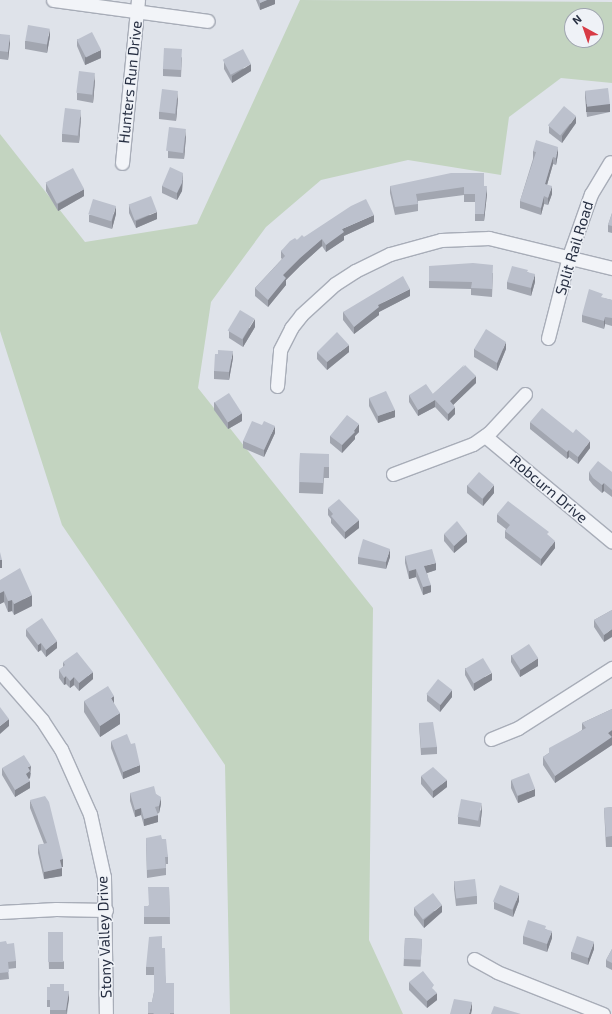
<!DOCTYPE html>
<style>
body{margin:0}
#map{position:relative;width:612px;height:1014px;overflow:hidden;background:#dfe3ea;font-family:"Exo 2",sans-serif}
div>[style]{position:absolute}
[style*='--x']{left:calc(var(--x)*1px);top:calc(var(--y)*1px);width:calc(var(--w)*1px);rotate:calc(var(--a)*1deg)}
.green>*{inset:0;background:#c3d4c0}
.roads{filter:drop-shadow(1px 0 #a8adb8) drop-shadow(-1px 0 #a8adb8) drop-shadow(0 1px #a8adb8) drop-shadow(0 -1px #a8adb8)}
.minor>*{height:13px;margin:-6.5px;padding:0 6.5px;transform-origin:6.5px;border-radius:6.5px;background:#f2f4f8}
.wall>*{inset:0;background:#a2a6b0;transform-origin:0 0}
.shaded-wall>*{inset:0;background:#848790;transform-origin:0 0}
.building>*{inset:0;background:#bcc1cd;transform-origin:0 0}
span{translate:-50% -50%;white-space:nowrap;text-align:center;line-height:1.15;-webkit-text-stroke:3px #eff2f7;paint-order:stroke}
.street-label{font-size:15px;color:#272f42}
.north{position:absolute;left:564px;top:8px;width:40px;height:40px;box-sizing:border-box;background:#eff2f7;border:1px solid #9fa4af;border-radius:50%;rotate:320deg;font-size:11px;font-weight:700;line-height:16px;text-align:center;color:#272f42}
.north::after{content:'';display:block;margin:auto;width:14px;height:18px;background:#d83b46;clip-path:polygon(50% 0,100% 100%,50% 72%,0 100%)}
</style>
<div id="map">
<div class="green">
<div style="clip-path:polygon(evenodd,300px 0,612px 2px,612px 83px,561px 78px,509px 117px,501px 175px,408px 160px,321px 180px,266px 227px,211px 302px,198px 388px,373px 608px,369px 940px,403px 1014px,230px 1014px,225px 765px,62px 525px,0 331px,0 134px,85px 242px,197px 224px,300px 0,572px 16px,596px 16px,596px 40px,572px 40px,572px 16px)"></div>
</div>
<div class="roads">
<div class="minor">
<div style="--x:53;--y:0;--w:156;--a:7.7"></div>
<div style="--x:122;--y:163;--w:164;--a:-84.4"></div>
<div style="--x:548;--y:338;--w:85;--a:-75.6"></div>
<div style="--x:569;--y:256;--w:66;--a:-70.5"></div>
<div style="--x:591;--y:194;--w:37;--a:-59"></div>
<div style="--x:277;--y:386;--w:36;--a:-85"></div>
<div style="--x:280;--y:350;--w:25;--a:-63"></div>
<div style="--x:291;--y:328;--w:16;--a:-52"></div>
<div style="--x:301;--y:315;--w:46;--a:-42.4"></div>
<div style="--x:335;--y:284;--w:24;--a:-33"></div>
<div style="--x:355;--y:271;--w:39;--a:-26"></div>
<div style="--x:390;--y:254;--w:53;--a:-15.4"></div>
<div style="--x:441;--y:240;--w:48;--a:-2.4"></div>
<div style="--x:489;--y:238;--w:127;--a:13.7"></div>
<div style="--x:485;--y:436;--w:165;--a:39.8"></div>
<div style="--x:393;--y:474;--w:85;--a:-20.6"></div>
<div style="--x:473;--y:444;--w:19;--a:-35"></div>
<div style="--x:489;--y:433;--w:53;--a:-47.3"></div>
<div style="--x:0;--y:672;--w:64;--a:48.8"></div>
<div style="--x:42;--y:720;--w:35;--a:57"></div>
<div style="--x:61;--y:749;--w:71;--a:66"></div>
<div style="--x:90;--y:814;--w:65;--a:77.5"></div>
<div style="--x:104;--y:877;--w:137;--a:89.2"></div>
<div style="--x:491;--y:739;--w:29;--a:-22"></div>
<div style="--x:518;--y:728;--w:112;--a:-32.6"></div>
<div style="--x:0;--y:912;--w:56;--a:-3.1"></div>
<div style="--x:56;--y:909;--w:50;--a:1.1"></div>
<div style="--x:474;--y:959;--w:26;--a:29"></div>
<div style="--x:497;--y:972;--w:114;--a:21.6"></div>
</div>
</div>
<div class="wall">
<div style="clip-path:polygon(256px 0,275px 0,275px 4px,260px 10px)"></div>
<div style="clip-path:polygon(0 34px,10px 43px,8px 60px,0 59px)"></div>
<div style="clip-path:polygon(50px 36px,47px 53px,25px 49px,25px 41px)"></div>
<div style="clip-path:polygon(77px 39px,101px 58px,85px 65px,77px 46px)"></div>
<div style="clip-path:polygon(182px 57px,181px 77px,163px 76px,163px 69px)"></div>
<div style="clip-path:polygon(224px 62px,251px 71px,232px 83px,224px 69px)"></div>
<div style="clip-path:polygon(95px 80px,93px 103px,77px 100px,77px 93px)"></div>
<div style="clip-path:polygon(585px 91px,610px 112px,587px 117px,585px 98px)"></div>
<div style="clip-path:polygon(178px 98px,176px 121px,159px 119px,159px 112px)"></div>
<div style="clip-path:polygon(81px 117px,79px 143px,62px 142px,62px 134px)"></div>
<div style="clip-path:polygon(576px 123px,562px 143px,549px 133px,549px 126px)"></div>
<div style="clip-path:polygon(186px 136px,184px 159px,168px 158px,168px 151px)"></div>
<div style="clip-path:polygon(533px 151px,558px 154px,556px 165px,553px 164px,547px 185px,552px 194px,548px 205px,544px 204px,541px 215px,520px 208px,520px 201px,533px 159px)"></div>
<div style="clip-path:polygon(183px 180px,182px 191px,177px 200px,162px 193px,162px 186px)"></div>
<div style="clip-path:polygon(46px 183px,84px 196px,58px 211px,46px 191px)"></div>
<div style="clip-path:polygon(390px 186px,484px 186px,487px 194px,484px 221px,475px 221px,475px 202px,464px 202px,464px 195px,418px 201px,418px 211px,395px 215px,390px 193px)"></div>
<div style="clip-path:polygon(129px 205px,157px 219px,136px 228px,129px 213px)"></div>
<div style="clip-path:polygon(612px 213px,612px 233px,608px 232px,608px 225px)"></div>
<div style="clip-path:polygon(116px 214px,112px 229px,89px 222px,89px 215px)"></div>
<div style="clip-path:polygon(374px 222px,344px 236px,344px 240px,326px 252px,322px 246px,300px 266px,286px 280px,286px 285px,268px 307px,255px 296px,255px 288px,282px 259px,281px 258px,281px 251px,297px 240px,304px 237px)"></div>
<div style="clip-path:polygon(429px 266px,493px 273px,492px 297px,471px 295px,471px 289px,429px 288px)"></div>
<div style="clip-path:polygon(528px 272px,535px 282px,531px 296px,507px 289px,507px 282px)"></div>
<div style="clip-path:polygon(410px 296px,379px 312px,379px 315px,354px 334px,343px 320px,343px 312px)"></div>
<div style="clip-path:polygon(603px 298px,612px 300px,612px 326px,605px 324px,604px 329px,582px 322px,582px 315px)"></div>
<div style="clip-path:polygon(255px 327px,243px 347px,229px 338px,229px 331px)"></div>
<div style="clip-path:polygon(474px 349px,506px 349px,497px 371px,474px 357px)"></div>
<div style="clip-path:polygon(317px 352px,349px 352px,327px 370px,317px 359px)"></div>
<div style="clip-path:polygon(233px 358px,229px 380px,214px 379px,214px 371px)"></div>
<div style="clip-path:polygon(464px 367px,476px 383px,453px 405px,455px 414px,448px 421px,435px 407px,418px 416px,409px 402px,409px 395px,433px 394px)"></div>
<div style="clip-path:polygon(369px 398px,395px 417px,378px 423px,369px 406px)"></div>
<div style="clip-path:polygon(214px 402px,242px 421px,228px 429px,214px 410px)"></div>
<div style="clip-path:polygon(530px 422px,590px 448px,578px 464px,569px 457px,567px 459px,530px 429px)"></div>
<div style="clip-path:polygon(359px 432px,355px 436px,355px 439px,342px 453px,330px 443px,330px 436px)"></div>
<div style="clip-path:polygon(275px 433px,264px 457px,243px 448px,243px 441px)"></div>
<div style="clip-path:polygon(300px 453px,329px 465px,329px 478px,324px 478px,323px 494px,299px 493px)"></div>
<div style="clip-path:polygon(589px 472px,612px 472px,612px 497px,604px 491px,602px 493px,593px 485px,589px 480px)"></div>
<div style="clip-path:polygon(467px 485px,494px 493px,483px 506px,467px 493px)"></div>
<div style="clip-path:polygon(328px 508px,359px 528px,345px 539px,331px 523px,331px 519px,328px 515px)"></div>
<div style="clip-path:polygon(497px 514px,555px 548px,541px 566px,505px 538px,505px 531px,506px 529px,497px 522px)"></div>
<div style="clip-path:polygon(444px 534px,467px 542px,454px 553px,444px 541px)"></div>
<div style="clip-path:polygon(405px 556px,436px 570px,427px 573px,431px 592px,423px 595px,416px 577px,409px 579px,405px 563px)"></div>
<div style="clip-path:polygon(358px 557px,390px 557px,386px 569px,358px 564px)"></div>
<div style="clip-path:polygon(0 580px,32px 606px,14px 615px,12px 611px,8px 612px,4px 602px,0 604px)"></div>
<div style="clip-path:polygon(612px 610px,604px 642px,594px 627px,594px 620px)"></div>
<div style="clip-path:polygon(26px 629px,57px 648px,46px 657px,41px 650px,38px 652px,26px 636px)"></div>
<div style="clip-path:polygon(511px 655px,538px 666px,520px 677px,511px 662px)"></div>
<div style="clip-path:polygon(63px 662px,93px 679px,79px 691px,74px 685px,70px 688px,66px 684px,64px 685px,59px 678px,59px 670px,63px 667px)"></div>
<div style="clip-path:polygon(465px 668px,492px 680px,474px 691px,465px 675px)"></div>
<div style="clip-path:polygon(427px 694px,452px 697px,440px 712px,427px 701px)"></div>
<div style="clip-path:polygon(84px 701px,114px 704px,120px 724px,100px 737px,84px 712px)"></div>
<div style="clip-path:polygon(612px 709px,612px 745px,555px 783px,543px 765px,543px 757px,582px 730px,582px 723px)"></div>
<div style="clip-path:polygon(419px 723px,437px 747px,437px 754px,421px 755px)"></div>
<div style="clip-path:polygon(111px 741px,140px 772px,123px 779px,111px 748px)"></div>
<div style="clip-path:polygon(2px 768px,31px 773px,30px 778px,29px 779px,30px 788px,15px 797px,2px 775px)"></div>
<div style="clip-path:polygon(421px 776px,447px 787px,433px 798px,421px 784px)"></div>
<div style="clip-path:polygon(511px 780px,535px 796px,518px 803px,511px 788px)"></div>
<div style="clip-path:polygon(130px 793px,156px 794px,161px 804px,159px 813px,157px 814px,158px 822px,144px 826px,141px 815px,135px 817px,130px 801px)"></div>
<div style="clip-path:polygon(30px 800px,63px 867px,62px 867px,62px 876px,44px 879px,38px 853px,38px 845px,44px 844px,30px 808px)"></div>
<div style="clip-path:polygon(612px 807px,612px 847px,606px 847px,604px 808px)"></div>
<div style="clip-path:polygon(482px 810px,480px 827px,458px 824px,458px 817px)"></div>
<div style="clip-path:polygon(146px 838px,162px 839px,168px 857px,168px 864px,166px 864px,166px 875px,147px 878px)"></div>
<div style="clip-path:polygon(454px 881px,477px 896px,477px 904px,456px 906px,454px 889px)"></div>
<div style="clip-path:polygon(169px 887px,170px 924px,144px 924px,144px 906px,148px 906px)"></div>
<div style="clip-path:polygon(519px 901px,513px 917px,494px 909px,494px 902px)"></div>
<div style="clip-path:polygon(414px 908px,442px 912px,424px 928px,414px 915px)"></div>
<div style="clip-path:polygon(546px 929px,552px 938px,547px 952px,523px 944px,523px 936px)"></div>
<div style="left:405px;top:938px;width:17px;height:28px;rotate:3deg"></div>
<div style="clip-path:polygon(48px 939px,64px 962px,64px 969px,49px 969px)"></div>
<div style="clip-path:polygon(0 942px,7px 944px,16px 961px,16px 968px,8px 969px,9px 979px,0 980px)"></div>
<div style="clip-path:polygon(162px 948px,166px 983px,174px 983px,174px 1014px,148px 1014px,148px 1002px,152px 1002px,154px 992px,154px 975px,146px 975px,146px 967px)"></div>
<div style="clip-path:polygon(594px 949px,588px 965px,571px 959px,571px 952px)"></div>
<div style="clip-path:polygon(612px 949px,612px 970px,606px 967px,606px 960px)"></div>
<div style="clip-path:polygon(409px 982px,434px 990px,437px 1000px,427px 1008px,409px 990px)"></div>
<div style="clip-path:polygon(47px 987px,64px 991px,69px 999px,67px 1014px,50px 1014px,50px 1007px,47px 1007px)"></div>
</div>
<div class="shaded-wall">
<div style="clip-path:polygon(267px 0,275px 0,275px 4px,260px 10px,260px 3px)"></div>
<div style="clip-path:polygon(50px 29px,50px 36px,47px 53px,47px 45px)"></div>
<div style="clip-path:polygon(10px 35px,10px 43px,8px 60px,8px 52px)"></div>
<div style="clip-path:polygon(101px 50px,101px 58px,85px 65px,85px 57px)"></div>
<div style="clip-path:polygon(251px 64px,251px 71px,232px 83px,232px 76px)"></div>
<div style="clip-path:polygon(95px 73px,95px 80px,93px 103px,93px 96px)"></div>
<div style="clip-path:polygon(178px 91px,178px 98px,176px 121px,176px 114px)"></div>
<div style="left:610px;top:104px;width:8px;height:24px;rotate:90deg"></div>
<div style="clip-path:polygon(81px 110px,81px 117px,79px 143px,79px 136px)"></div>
<div style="clip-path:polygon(576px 116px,576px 123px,562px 143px,562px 136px)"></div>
<div style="clip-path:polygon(186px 129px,186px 136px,184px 159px,184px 152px)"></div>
<div style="clip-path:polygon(558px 147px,558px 154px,556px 165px,556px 158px)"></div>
<div style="clip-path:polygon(553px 157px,553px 164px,545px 192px,545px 184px)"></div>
<div style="clip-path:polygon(183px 173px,182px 191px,177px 200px,177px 193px)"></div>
<div style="clip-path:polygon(487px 186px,487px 194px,484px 221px,484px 214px)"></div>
<div style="clip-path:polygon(552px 186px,552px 194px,548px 205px,548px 198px)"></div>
<div style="clip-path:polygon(84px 189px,84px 196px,58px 211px,58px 204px)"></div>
<div style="clip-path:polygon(544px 196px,544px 204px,541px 215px,541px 208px)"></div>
<div style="clip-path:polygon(116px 206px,116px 214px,112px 229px,112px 221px)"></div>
<div style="clip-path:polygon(157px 212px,157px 219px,136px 228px,136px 221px)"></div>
<div style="clip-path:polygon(374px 215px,374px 222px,344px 236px,344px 240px,326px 252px,326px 245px,342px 229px)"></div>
<div style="clip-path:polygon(322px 239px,322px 246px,300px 266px,286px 280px,286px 285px,268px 307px,268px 300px,283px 275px,300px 258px)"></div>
<div style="clip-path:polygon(535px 274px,535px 282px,531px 296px,531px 288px)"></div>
<div style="clip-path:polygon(410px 289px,410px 296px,379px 312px,379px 315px,354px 334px,354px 327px,378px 305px)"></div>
<div style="clip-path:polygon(605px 317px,605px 324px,604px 329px,604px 321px)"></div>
<div style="clip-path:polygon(255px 319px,255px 327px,243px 347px,243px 339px)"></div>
<div style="clip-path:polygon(506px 342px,506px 349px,497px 371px,497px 363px)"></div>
<div style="clip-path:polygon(349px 345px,349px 352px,327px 370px,327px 362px)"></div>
<div style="clip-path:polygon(233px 351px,233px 358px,229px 380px,229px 372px)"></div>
<div style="clip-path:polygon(476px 376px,476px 383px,450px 408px,450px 401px)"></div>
<div style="clip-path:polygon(435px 400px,435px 407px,418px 416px,418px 410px)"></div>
<div style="clip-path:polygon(455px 407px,455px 414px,448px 421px,448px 414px)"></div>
<div style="clip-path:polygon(395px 410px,395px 417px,378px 423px,378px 416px)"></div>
<div style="clip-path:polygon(242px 413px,242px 421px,228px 429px,228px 422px)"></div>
<div style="clip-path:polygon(359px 424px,359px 432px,355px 436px,355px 439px,342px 453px,342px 445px)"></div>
<div style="clip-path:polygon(275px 426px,275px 433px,264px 457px,264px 450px)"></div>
<div style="clip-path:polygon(590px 441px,590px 448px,578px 464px,578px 457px)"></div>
<div style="clip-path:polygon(569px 450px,569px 457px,567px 459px,567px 452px)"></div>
<div style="clip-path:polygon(604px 483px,604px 491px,602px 493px,602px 485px)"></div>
<div style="clip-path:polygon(494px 485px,494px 493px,483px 506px,483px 499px)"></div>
<div style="clip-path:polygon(359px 520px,359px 528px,345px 539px,345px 532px)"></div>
<div style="clip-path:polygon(467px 534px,467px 542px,454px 553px,454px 546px)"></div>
<div style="clip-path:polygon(555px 541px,555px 548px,541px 566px,541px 559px)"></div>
<div style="clip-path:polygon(390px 549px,390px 557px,386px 569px,386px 562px)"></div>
<div style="left:0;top:560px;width:2px;height:8px"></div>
<div style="clip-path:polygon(436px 563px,436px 570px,424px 574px,424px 566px)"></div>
<div style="clip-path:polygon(416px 569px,416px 577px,409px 579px,409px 571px)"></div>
<div style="clip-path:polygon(431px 585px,431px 592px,423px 595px,423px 587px)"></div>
<div style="clip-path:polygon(4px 591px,4px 602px,0 604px,0 593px)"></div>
<div style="clip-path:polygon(32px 595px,32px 606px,14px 615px,14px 604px)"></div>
<div style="clip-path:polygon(12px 600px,12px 611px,8px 612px,8px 601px)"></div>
<div style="clip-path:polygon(612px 629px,612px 637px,604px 642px,604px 635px)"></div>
<div style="clip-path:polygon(57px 641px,57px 648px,46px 657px,46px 650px)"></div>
<div style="clip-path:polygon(41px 643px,41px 650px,38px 652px,38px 645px)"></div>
<div style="clip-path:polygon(538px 658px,538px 666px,520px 677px,520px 670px)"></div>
<div style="clip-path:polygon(93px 672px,93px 679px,79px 691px,79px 683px)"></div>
<div style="clip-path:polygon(492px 673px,492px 680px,474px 691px,474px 683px)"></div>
<div style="clip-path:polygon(66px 676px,66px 684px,64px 685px,64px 678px)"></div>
<div style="clip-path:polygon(74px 677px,74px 685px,70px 688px,70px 681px)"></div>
<div style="clip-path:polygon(452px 690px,452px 697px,440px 712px,440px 704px)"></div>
<div style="clip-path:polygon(114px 696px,114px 707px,111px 698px)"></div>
<div style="clip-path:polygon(120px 713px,120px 724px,100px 737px,100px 726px)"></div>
<div style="clip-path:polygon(9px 719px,9px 726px,0 734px,0 726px)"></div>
<div style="clip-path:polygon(612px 730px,612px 745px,555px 783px,555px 776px)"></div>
<div style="clip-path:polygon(140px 765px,140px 772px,123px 779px,123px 772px)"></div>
<div style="clip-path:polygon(31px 766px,30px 778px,26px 781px,26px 774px,28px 767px)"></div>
<div style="clip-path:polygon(447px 780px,447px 787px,433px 798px,433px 791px)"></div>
<div style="clip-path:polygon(30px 781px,30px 788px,15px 797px,15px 790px)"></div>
<div style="clip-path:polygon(535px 789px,535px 796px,518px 803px,518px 796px)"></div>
<div style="clip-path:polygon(161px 797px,161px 804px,159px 813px,159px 806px)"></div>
<div style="clip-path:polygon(482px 803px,482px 810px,480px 827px,480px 820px)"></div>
<div style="clip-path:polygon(141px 808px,141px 815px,135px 817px,135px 810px)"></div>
<div style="clip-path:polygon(158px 815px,158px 822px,144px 826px,144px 819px)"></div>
<div style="left:63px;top:859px;width:8px;height:3px;rotate:90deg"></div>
<div style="clip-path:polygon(62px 868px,62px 876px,44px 879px,44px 872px)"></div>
<div style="clip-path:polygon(519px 893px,519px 901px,513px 917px,513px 910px)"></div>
<div style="clip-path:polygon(442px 905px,442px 912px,424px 928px,424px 920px)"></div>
<div style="clip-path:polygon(552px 931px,552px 938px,547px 952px,547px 944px)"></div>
<div style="clip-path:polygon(594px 942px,594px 949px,588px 965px,588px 958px)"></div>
<div style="clip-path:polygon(69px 991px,69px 999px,66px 1014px,66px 1010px)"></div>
<div style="clip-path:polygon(437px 993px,437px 1000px,427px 1008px,427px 1001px)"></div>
<div style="clip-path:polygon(472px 1002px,472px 1010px,471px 1014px,469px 1014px)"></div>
</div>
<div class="building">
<div style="clip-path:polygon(259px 0,267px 0,260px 3px)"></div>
<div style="left:28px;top:25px;width:22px;height:16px;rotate:10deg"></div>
<div style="left:92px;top:32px;width:20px;height:17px;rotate:63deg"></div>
<div style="clip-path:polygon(0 34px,10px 35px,8px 52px,0 51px)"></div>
<div style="left:164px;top:48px;width:18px;height:21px;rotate:3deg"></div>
<div style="left:243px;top:49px;width:17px;height:23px;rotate:62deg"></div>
<div style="left:79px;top:71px;width:16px;height:22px;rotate:7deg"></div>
<div style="left:608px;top:88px;width:16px;height:23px;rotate:83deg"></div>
<div style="left:162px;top:89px;width:16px;height:23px;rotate:7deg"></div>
<div style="left:564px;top:106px;width:16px;height:25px;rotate:40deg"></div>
<div style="left:65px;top:108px;width:16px;height:26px;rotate:7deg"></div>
<div style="left:169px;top:127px;width:17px;height:24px;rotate:7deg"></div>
<div style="clip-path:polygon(536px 140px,558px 147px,556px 158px,553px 157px,545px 184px,552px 186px,548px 198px,544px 196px,541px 208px,520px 201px,536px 152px,533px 151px)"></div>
<div style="clip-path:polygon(170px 167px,183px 173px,182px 183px,177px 193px,162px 186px)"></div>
<div style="left:73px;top:168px;width:24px;height:31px;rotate:62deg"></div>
<div style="clip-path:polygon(451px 173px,484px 173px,484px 186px,487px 186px,484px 214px,475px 214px,475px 194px,464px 194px,464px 187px,416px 194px,418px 204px,395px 207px,390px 186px)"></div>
<div style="left:151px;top:196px;width:17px;height:24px;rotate:69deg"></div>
<div style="left:93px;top:199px;width:24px;height:16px;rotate:17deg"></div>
<div style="clip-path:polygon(366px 199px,374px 215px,342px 229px,344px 232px,326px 245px,322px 239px,300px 258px,283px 275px,286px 278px,268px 300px,255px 288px,285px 256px,281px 251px,290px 241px,295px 238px,297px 240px,302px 235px,304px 237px,351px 206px)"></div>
<div style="clip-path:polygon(612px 213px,612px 226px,608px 225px)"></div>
<div style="clip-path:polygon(473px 263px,493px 265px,492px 289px,471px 288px,472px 282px,429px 281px,429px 266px)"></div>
<div style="clip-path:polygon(512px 266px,528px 270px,527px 272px,535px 274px,531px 288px,507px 282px)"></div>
<div style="clip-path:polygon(403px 276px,410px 289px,378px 305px,379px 307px,354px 327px,343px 312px)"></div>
<div style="clip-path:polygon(589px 289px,603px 294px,601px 297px,612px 300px,612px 318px,605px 317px,604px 321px,582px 315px)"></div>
<div style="left:240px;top:310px;width:17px;height:24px;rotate:31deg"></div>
<div style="clip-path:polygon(486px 329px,506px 342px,497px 363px,474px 349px)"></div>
<div style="clip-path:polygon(337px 332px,349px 345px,327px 362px,317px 352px)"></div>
<div style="clip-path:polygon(218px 350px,233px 351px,229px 372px,214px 371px,215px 354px,218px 354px)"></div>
<div style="clip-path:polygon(464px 365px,463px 368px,465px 365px,476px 376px,450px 401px,455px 407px,448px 414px,435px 400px,418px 410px,409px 395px,426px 384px,433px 394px)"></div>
<div style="clip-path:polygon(386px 391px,395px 410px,378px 416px,369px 398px)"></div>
<div style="left:229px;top:393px;width:24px;height:17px;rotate:57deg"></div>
<div style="clip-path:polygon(542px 408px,573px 433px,576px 429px,590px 441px,578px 457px,569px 450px,567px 452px,530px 422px)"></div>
<div style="clip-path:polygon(347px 415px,359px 424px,354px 431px,355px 432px,342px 445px,330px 436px)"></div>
<div style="clip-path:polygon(252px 421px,262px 425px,264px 421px,275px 426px,264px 450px,243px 441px)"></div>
<div style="clip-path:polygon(300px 453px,329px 454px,329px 467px,324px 467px,323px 483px,299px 482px)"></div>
<div style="clip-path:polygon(598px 461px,612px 472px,612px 490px,604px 483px,602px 485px,593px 478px,589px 472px)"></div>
<div style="left:479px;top:472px;width:20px;height:18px;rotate:41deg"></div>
<div style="clip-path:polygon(339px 499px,359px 520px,345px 532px,331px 516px,333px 514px,328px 508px)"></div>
<div style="clip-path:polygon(508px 501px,549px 532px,547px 534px,555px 541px,541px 559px,505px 531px,510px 525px,497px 514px)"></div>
<div style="clip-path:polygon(457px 521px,467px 534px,454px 546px,444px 534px)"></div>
<div style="clip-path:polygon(363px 539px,390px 549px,386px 562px,358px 557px)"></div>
<div style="clip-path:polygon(432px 549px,436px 563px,424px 566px,431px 585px,423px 587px,416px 569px,409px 571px,405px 556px)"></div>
<div style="clip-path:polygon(0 552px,2px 560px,0 560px)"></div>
<div style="clip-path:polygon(20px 568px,32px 595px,14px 604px,12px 600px,8px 601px,4px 591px,0 593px,0 580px)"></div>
<div style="clip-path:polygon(612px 610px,612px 629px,604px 635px,594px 620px)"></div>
<div style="clip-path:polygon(42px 618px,57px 641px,46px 650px,41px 643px,38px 645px,26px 629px)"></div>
<div style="left:529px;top:644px;width:17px;height:21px;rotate:57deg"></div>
<div style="clip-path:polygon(77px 652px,93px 672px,79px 683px,74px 677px,70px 681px,66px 676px,64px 678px,59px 670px,65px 665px,63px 662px)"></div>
<div style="left:483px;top:658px;width:17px;height:21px;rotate:59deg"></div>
<div style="left:438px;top:679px;width:18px;height:19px;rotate:38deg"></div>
<div style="clip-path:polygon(108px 686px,114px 696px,111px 698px,120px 713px,100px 726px,84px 701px)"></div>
<div style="clip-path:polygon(0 707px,9px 719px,0 726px)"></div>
<div style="clip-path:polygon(612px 709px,612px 730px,608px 733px,612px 737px,555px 776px,543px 757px,549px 753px,549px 748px,586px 728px,582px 723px)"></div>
<div style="clip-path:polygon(433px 722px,437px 747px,421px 748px,419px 723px)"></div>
<div style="clip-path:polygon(127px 734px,131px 744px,135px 743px,140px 765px,123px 772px,111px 741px)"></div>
<div style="clip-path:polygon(24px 755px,31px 766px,28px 767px,30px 771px,26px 774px,30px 781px,15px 790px,2px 768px)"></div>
<div style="clip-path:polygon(433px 767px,447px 780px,433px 791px,421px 776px)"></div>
<div style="left:529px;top:773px;width:17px;height:19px;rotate:69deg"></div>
<div style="clip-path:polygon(154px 786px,156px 794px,161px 797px,159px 806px,155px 807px,158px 815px,144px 819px,141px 808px,135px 810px,130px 793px)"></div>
<div style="clip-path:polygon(45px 796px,49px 802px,63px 859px,60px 860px,62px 868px,44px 872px,38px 845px,47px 843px,30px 800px)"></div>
<div style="left:461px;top:799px;width:21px;height:18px;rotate:11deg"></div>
<div style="clip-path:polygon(612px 807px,612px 836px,606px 837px,604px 808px)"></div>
<div style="clip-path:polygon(161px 835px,162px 839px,166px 839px,168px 857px,165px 857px,166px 868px,147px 870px,146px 838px)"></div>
<div style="left:475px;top:879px;width:17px;height:21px;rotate:83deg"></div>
<div style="left:500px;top:885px;width:21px;height:18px;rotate:23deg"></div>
<div style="clip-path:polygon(148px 887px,169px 887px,170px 917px,144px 917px,144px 906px,149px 906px)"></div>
<div style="left:433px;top:893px;width:15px;height:24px;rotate:53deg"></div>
<div style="clip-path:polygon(528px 920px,546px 926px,545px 929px,552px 931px,547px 944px,523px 936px)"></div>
<div style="left:48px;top:932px;width:15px;height:30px"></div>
<div style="clip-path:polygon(162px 936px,162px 948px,165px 948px,166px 983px,174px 983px,174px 1013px,170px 1013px,170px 1014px,154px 1014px,153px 1013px,148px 1013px,148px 1002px,152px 1002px,154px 992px,154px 967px,146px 967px,149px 937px)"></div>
<div style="left:577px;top:936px;width:18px;height:17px;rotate:19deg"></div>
<div style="left:405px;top:938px;width:17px;height:21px;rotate:3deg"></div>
<div style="clip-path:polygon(6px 941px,7px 944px,14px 943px,16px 961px,8px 962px,9px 972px,0 973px,0 942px)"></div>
<div style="clip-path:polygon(612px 949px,612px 963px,606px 960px)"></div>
<div style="clip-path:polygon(423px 971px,434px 985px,432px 988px,437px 993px,427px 1001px,409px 982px)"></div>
<div style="clip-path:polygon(50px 984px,64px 984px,64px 991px,69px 991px,66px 1010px,50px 1010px,50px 1000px,47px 1000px,47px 987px,50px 987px)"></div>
<div style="clip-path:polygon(454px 999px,472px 1002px,469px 1014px,450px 1014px)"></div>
<div style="clip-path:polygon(494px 1006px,521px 1014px,491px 1014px)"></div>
</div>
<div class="street-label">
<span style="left:130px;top:82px;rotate:-84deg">Hunters Run Drive</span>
<span style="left:574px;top:248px;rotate:-73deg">Split Rail Road</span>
<span style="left:549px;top:489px;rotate:40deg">Robcurn Drive</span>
<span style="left:104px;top:937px;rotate:-92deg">Stony Valley Drive</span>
</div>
<div class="north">N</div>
</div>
